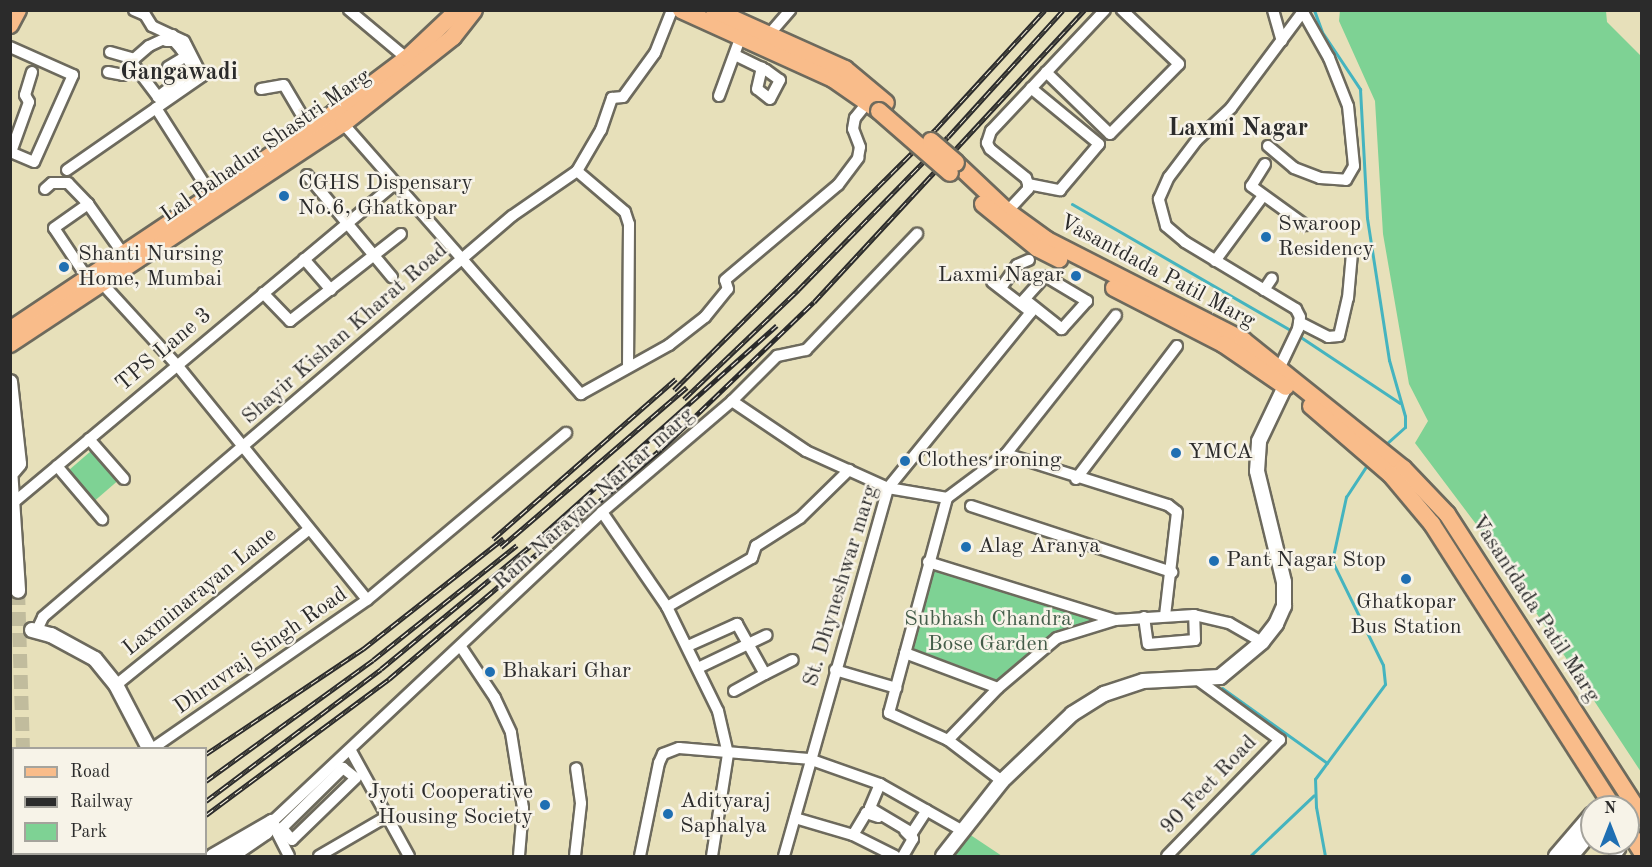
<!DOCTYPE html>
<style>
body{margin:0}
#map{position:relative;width:1652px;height:867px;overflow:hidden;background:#e7e0ba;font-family:"Old Standard TT",serif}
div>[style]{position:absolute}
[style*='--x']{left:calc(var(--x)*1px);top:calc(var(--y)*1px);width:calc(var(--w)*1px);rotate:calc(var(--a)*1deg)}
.green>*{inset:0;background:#7ed294;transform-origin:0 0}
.stream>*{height:3px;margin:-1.5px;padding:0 1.5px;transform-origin:1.5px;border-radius:1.5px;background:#45b4bf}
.tertiary-tunnel>*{height:14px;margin-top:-7px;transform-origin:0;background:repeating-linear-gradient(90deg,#c1bc9d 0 14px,transparent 0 21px)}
.roads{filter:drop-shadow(2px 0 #6d6a5d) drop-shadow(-2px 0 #6d6a5d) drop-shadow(0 2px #6d6a5d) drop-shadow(0 -2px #6d6a5d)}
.minor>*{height:10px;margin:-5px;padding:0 5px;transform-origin:5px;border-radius:5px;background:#fff}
.tertiary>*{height:14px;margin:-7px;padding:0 7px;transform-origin:7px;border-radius:7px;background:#fff}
.primary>*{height:16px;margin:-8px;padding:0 8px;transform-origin:8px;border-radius:8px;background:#f9bc8a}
.rail>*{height:5px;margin-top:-2.5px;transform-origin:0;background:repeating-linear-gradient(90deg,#f7f3e8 0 9px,#2b2b2b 0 18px);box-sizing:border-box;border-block:2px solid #2b2b2b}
.bridges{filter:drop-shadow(2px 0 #6d6a5d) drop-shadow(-2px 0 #6d6a5d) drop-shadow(0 2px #6d6a5d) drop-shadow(0 -2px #6d6a5d)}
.primary-bridge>*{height:16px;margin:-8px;padding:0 8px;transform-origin:8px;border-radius:8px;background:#f9bc8a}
.dots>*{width:16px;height:16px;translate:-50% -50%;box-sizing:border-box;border:3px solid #f7f3e8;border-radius:50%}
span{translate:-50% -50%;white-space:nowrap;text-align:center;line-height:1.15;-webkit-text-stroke:5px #f7f3e8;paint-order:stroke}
.street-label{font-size:22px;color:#2b2b2b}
.poi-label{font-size:22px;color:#2b2b2b}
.left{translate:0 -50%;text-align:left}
.right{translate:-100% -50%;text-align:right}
.park-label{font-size:22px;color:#445d4a}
.neighbourhood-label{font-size:24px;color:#2b2b2b;font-weight:700}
.frame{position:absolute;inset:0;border:12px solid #2b2b2b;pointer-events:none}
.legend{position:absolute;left:12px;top:747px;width:195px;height:108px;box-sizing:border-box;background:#f7f3e8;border:2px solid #a5a39c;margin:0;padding:8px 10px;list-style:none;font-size:18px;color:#2b2b2b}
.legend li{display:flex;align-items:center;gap:12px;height:30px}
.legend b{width:30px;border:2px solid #a5a39c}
.north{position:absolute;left:1580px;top:795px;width:60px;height:60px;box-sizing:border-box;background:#f7f3e8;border:2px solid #a5a39c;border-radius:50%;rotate:0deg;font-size:16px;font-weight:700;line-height:24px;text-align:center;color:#2b2b2b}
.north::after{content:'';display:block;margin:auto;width:21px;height:27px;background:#1f6fb2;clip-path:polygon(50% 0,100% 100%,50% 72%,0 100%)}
</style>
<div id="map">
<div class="green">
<div style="clip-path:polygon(1340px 10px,1606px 11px,1607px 22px,1641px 56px,1641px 772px,1491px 544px,1415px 443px,1428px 421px,1409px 384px,1383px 234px,1375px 101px,1339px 21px)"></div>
<div style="left:91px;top:451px;width:40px;height:31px;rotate:49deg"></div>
<div style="clip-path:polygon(932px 569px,1096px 619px,1057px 633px,997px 680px,912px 648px)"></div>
<div style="clip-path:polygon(969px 834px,1002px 856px,951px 856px)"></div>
</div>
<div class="stream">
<div style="--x:1314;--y:10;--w:23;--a:70"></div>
<div style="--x:1322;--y:32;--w:69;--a:56.3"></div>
<div style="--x:1360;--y:89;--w:129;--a:86.9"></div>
<div style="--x:1367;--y:218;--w:144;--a:81.2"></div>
<div style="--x:1389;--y:360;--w:58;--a:74.1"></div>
<div style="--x:1405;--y:416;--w:11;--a:90"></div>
<div style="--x:1405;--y:427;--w:28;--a:138"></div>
<div style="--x:1072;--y:204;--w:256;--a:30"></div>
<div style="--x:1299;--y:336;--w:121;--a:33.6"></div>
<div style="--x:1222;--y:688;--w:129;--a:35.5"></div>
<div style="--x:1250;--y:856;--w:88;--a:-43.6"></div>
<div style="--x:1325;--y:856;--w:50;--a:-100.4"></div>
<div style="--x:1316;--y:807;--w:28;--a:-92"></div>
<div style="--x:1315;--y:779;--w:118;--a:-53.6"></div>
<div style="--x:1385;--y:684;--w:19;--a:-96"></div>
<div style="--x:1383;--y:665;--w:116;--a:-116.1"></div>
<div style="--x:1332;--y:561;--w:66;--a:-77.7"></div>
<div style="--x:1346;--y:497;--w:42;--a:-56.7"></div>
</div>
<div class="tertiary-tunnel">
<div style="--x:18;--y:591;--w:157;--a:88.2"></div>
<div style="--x:10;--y:844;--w:4;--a:-27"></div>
</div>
<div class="roads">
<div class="minor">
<div style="--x:349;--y:10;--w:80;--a:39.9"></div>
<div style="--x:1273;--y:10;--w:32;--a:74"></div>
<div style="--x:766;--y:38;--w:37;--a:-49"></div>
<div style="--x:166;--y:41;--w:8;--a:0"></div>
<div style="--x:174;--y:41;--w:11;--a:49"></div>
<div style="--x:181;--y:49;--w:24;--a:57"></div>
<div style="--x:194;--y:69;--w:46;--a:142.1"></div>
<div style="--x:158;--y:97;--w:41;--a:-127.1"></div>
<div style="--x:133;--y:64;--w:5;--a:-79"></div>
<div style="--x:134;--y:59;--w:20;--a:-41"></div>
<div style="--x:149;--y:46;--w:26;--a:-25"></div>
<div style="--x:10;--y:47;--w:69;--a:24"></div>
<div style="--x:73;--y:75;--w:95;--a:114.1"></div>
<div style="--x:34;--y:162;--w:25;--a:-157"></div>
<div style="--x:11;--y:152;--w:53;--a:-70.2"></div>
<div style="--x:29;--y:102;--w:8;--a:-120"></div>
<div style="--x:25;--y:95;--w:24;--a:-73"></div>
<div style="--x:110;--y:52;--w:25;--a:16"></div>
<div style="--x:737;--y:56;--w:32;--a:26"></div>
<div style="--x:766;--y:70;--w:17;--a:36"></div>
<div style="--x:780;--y:80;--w:21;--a:118"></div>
<div style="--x:770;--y:99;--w:16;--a:-142"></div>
<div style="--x:757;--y:89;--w:22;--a:-77"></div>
<div style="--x:168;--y:67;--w:21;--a:-31"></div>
<div style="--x:108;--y:72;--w:15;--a:11"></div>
<div style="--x:123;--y:75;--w:15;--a:-48"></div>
<div style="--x:1046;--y:72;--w:89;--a:44.1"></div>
<div style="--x:1110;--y:134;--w:98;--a:-45.4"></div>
<div style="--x:1179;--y:64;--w:79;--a:-136.5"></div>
<div style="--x:261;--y:89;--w:23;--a:-10"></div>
<div style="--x:284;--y:85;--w:51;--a:59.4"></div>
<div style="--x:719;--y:96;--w:64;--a:-69.9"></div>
<div style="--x:156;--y:108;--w:104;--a:57.5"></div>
<div style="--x:340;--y:120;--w:365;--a:48.7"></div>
<div style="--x:581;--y:394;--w:101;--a:-29.1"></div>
<div style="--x:669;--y:345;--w:46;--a:-37.9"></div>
<div style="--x:705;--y:317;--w:36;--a:-51"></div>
<div style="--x:728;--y:289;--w:9;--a:-108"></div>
<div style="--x:725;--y:280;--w:148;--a:-40.1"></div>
<div style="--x:838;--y:185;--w:34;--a:-53"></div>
<div style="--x:858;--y:158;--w:11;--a:-80"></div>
<div style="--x:860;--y:147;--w:19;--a:-111"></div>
<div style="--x:853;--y:129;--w:11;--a:-80"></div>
<div style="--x:855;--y:118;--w:21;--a:-51"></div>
<div style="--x:1268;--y:146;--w:34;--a:40"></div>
<div style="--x:1294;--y:168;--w:28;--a:21"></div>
<div style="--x:1320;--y:178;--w:26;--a:4"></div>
<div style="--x:1346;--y:180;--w:16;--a:-60"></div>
<div style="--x:1354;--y:166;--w:60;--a:-95.7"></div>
<div style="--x:1348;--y:106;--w:52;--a:-111.6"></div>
<div style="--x:1329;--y:58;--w:53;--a:-119.5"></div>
<div style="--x:1265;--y:164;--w:26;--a:122"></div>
<div style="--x:1251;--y:186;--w:67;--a:35.8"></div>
<div style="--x:67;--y:170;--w:165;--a:-34.8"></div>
<div style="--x:202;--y:76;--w:39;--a:-117"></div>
<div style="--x:184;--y:41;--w:35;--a:-155"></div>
<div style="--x:152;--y:26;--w:13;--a:-122"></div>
<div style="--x:145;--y:15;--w:12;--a:-156"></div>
<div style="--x:577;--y:171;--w:63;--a:40.5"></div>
<div style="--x:625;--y:212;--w:13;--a:72"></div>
<div style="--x:629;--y:224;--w:141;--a:90.4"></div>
<div style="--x:307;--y:175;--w:133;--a:50.2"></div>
<div style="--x:1028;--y:184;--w:33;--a:11"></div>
<div style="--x:1060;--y:190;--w:60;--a:-49.7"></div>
<div style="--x:1099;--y:144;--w:88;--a:-140.5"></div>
<div style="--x:45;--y:189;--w:9;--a:-41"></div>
<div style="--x:52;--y:183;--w:16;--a:0"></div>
<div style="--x:68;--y:183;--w:29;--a:46"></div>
<div style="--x:1003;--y:216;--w:37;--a:-47"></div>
<div style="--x:1028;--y:189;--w:5;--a:-90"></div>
<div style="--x:1028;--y:184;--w:6;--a:-108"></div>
<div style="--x:1026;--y:178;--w:46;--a:-141.1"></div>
<div style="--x:990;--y:149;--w:7;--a:-117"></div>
<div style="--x:987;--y:143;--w:13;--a:-72"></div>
<div style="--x:991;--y:131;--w:166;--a:-46.7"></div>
<div style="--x:304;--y:259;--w:41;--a:48.9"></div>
<div style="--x:1215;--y:261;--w:81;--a:-53.6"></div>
<div style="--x:88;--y:279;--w:61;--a:-123.7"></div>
<div style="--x:54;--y:228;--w:42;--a:-35.2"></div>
<div style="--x:88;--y:204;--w:62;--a:54.8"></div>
<div style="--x:99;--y:280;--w:115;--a:47.5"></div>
<div style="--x:177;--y:365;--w:302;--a:51"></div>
<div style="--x:367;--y:600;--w:260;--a:145.3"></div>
<div style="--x:1001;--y:288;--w:28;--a:-55"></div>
<div style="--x:1017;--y:265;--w:13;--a:-23"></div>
<div style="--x:1264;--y:290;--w:14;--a:-56"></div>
<div style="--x:263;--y:293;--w:39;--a:46"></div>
<div style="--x:290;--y:321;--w:141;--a:-38.1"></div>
<div style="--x:1021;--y:303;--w:36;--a:-48"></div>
<div style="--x:1045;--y:276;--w:49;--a:30.8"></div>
<div style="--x:1087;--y:301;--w:38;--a:132"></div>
<div style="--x:1062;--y:329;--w:43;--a:-141.5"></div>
<div style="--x:1299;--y:322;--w:33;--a:27"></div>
<div style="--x:1328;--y:337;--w:11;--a:-5"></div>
<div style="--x:1339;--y:336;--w:39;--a:-77"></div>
<div style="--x:1348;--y:298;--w:45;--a:-84.9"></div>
<div style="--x:1277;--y:373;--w:49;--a:-64.5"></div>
<div style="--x:1298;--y:329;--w:12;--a:-81"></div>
<div style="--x:1300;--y:317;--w:9;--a:-117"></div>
<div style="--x:1296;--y:309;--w:130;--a:-148.9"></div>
<div style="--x:1185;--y:242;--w:25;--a:-140"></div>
<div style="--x:1166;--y:226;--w:28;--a:-105"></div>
<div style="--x:1159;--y:199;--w:24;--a:-66"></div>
<div style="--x:1169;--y:177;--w:46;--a:-52.9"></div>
<div style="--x:1197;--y:140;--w:47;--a:-43.3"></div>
<div style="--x:1231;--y:108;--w:122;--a:-53.3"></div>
<div style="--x:732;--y:401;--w:89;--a:34"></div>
<div style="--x:806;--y:451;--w:90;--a:24.3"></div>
<div style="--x:888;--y:488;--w:60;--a:9.6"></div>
<div style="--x:89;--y:439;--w:53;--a:48.8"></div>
<div style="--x:1006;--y:454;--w:170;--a:17.5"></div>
<div style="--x:1168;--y:505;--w:11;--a:38"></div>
<div style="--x:1177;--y:512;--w:104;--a:96.6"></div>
<div style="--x:57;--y:466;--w:70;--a:49.7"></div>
<div style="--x:1076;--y:479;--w:167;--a:-52.8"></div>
<div style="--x:13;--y:503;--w:499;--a:-39.9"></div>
<div style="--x:971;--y:506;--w:212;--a:18.2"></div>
<div style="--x:602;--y:512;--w:115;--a:55.6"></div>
<div style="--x:667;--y:607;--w:116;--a:63.9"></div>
<div style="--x:718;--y:711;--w:44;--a:76.9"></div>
<div style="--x:728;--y:754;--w:103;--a:98.9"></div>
<div style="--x:928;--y:562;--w:196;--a:17.2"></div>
<div style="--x:367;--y:600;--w:260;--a:-40"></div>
<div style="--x:667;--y:607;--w:98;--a:-30"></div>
<div style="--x:752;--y:558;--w:13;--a:-72"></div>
<div style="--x:756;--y:546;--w:52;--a:-32.5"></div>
<div style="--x:800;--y:518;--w:69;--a:-44.4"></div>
<div style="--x:1144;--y:617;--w:27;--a:82"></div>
<div style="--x:1148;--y:644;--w:47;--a:-4.9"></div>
<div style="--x:1195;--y:640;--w:25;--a:-92"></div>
<div style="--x:37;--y:630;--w:14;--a:-65"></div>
<div style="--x:43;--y:617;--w:617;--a:-40.53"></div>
<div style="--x:512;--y:216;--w:79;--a:-34.7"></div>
<div style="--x:577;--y:171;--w:48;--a:-59.7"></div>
<div style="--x:601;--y:130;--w:34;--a:-71"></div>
<div style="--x:612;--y:98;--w:11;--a:-5"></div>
<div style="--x:623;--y:97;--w:54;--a:-54"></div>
<div style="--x:655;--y:53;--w:46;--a:-68.4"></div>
<div style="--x:688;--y:646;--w:54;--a:-24.2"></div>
<div style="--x:737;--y:624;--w:57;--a:60.8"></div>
<div style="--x:765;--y:674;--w:31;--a:-27"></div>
<div style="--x:461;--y:647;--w:61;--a:56.3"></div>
<div style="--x:495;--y:698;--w:38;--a:65"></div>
<div style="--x:511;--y:733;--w:76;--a:80.9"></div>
<div style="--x:523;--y:808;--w:48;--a:94.8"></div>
<div style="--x:905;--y:653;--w:99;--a:20.6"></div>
<div style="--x:698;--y:668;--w:76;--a:-25.6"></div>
<div style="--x:835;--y:670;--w:64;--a:16.4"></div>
<div style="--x:116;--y:685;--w:248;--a:-38.9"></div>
<div style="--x:734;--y:691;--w:35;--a:-29"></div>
<div style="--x:948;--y:740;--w:72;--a:-46.1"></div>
<div style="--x:998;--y:688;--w:77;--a:-40.3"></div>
<div style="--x:1057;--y:638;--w:61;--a:-17.2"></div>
<div style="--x:1115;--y:620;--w:79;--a:-3.6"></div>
<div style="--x:1194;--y:615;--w:36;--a:13"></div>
<div style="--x:1229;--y:623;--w:38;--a:30"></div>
<div style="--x:351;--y:751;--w:120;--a:61.1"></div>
<div style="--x:343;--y:768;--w:16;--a:38"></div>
<div style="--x:356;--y:778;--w:89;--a:135.9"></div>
<div style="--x:292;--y:840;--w:16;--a:-130"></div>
<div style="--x:282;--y:828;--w:86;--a:-44.5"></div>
<div style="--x:1002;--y:781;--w:68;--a:-142.8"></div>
<div style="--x:948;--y:740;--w:65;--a:-155.4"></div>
<div style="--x:889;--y:713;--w:223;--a:-74.9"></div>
<div style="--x:947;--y:498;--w:74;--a:-36.7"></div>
<div style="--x:1006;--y:454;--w:177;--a:-51.6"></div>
<div style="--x:880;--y:784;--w:26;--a:113"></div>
<div style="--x:870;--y:808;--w:49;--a:30.8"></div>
<div style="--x:912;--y:833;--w:27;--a:-57"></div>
<div style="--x:795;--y:818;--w:60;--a:16.3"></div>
<div style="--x:853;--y:835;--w:47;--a:26.6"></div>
<div style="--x:853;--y:835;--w:26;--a:-59"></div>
<div style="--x:866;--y:813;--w:13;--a:18"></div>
<div style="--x:289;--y:856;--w:38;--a:-117"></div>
<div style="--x:272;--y:822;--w:453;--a:-43.2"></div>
<div style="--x:602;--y:512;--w:171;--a:-40.5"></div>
<div style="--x:732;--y:401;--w:64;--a:-45"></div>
<div style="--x:777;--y:356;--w:30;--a:-12"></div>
<div style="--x:806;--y:350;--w:161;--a:-46.3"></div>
<div style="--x:319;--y:856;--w:78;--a:-30.2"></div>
<div style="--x:575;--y:856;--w:53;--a:-83.5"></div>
<div style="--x:581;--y:803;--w:35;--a:-98"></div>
<div style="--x:640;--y:856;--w:95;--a:-78.5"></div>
<div style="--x:659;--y:763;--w:10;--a:-66"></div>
<div style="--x:663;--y:754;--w:17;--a:-21"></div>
<div style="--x:679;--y:748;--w:130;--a:4.8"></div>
<div style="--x:809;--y:759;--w:75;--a:19.4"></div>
<div style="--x:880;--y:784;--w:95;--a:29.5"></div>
<div style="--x:784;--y:856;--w:382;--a:-74.2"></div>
<div style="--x:888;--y:488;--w:227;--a:-50.9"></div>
<div style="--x:1031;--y:312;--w:49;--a:-142.4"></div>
<div style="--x:903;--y:856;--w:20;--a:-60"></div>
<div style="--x:913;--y:839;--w:11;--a:-135"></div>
<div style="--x:1167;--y:856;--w:162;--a:-45.8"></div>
<div style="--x:1280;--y:740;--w:102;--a:-143.8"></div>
<div style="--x:1615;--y:856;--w:9;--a:-54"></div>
</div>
<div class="tertiary">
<div style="--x:10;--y:382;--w:82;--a:83.7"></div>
<div style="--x:19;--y:464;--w:9;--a:131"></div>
<div style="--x:10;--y:469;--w:122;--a:86.2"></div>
<div style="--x:32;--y:630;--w:20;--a:15"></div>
<div style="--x:51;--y:635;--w:50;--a:28.6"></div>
<div style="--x:95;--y:659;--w:33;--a:51"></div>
<div style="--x:116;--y:685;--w:71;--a:62.4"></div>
<div style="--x:213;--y:856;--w:68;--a:-30"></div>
<div style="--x:231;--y:856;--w:42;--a:-34.4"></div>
<div style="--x:266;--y:832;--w:12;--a:-59"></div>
<div style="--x:943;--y:856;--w:95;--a:-51.8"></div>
<div style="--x:1002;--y:781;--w:97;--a:-43.7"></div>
<div style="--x:1072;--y:714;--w:38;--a:-32"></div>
<div style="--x:1104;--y:694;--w:41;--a:-18.4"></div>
<div style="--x:1143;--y:681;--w:77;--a:-3"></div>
<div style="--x:1220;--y:677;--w:55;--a:-39.8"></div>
<div style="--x:1262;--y:642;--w:23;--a:-52"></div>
<div style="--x:1276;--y:624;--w:20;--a:-66"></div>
<div style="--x:1284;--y:606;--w:24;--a:-90"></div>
<div style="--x:1284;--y:582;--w:114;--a:-103.7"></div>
<div style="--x:1257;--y:471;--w:30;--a:-86"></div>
<div style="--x:1259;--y:441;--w:70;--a:-64.5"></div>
<div style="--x:1556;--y:856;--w:55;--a:-49.4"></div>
<div style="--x:1571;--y:856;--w:33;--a:-50"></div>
</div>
<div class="primary">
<div style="--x:681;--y:10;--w:167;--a:24.4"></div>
<div style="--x:833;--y:79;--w:56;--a:34.8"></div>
<div style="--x:714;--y:10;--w:144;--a:24.2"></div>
<div style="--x:845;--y:69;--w:53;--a:39.7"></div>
<div style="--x:10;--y:25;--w:17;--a:-62"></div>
<div style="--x:956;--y:163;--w:70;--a:43.3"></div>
<div style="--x:1007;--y:211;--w:49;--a:35.9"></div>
<div style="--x:1047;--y:240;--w:220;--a:27"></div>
<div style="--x:1243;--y:340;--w:205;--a:38.7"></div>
<div style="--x:1403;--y:468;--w:64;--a:46.3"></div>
<div style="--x:1447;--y:514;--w:360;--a:57.2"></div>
<div style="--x:983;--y:204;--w:70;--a:39.2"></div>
<div style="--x:1037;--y:248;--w:25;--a:27"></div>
<div style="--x:1114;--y:288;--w:123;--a:27.2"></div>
<div style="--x:1223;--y:344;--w:76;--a:34.3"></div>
<div style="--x:10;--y:330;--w:390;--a:-33.8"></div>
<div style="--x:334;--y:113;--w:91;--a:-37"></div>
<div style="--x:407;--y:58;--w:70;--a:-43.3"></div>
<div style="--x:10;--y:344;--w:399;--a:-33.5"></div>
<div style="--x:343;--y:124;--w:140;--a:-38.3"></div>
<div style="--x:453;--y:37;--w:34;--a:-52"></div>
<div style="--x:1311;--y:406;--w:106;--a:40.8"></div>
<div style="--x:1391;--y:475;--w:64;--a:50.1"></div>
<div style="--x:1432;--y:524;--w:336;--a:57.4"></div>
<div style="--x:1628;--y:830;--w:26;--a:58"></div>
</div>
</div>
<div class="rail">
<div style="--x:674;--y:390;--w:370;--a:-44.9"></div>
<div style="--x:936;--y:129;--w:161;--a:-47.5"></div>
<div style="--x:684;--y:399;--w:158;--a:-43.7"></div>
<div style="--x:798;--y:290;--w:214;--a:-45.6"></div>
<div style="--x:948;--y:137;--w:171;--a:-47.8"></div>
<div style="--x:493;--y:539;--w:243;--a:-41.2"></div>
<div style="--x:501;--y:547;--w:245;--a:-40.7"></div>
<div style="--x:206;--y:754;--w:189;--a:-33.8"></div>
<div style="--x:363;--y:649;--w:179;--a:-38.2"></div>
<div style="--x:206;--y:781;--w:206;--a:-35.9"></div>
<div style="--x:373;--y:660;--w:184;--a:-38.6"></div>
<div style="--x:206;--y:801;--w:219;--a:-37"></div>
<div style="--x:381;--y:669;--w:193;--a:-39.5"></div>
<div style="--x:530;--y:546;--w:331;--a:-41.8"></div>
<div style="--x:206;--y:815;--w:228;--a:-36.6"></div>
<div style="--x:389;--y:679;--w:356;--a:-40.2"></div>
<div style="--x:661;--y:449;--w:212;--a:-43.9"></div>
<div style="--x:814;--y:302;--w:398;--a:-47.2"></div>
<div style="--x:37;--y:856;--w:5;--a:-22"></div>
<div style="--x:91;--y:856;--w:4;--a:-27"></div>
<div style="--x:120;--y:856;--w:5;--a:-22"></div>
<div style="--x:143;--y:856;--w:4;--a:-27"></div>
</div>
<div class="bridges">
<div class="primary-bridge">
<div style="--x:879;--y:111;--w:94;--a:41.1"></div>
<div style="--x:931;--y:141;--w:33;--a:41"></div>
</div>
</div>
<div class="dots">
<div style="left:284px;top:196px;background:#1f6fb2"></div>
<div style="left:1266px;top:237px;background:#1f6fb2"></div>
<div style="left:64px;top:267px;background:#1f6fb2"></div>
<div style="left:1076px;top:276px;background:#1f6fb2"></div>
<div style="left:1176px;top:453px;background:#1f6fb2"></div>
<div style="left:905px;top:461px;background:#1f6fb2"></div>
<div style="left:966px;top:547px;background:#1f6fb2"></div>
<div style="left:1214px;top:561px;background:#1f6fb2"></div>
<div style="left:1406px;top:579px;background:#1f6fb2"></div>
<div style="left:490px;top:672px;background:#1f6fb2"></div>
<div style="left:545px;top:805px;background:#1f6fb2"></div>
<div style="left:668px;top:814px;background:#1f6fb2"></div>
</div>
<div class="street-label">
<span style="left:266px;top:146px;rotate:-35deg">Lal Bahadur Shastri Marg</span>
<span style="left:1157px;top:272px;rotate:28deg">Vasantdada Patil Marg</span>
<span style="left:345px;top:334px;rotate:-41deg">Shayir Kishan Kharat Road</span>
<span style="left:164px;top:350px;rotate:-40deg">TPS Lane 3</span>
<span style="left:594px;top:499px;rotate:-42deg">Ram Narayan Narkar marg</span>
<span style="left:841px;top:586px;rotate:-73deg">St. Dhyneshwar marg</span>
<span style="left:200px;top:592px;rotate:-39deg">Laxminarayan Lane</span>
<span style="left:1535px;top:609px;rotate:57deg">Vasantdada Patil Marg</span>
<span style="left:261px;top:651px;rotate:-35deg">Dhruvraj Singh Road</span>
<span style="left:1209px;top:785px;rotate:-46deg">90 Feet Road</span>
</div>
<div class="poi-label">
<span class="left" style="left:298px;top:196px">CGHS Dispensary<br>No.6, Ghatkopar</span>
<span class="left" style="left:1278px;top:237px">Swaroop<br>Residency</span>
<span class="left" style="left:78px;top:267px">Shanti Nursing<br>Home, Mumbai</span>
<span class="right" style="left:1064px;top:276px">Laxmi Nagar</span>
<span class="left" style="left:1188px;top:453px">YMCA</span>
<span class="left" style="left:917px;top:461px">Clothes ironing</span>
<span class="left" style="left:978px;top:547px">Alag Aranya</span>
<span class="left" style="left:1226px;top:561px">Pant Nagar Stop</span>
<span style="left:1406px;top:615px">Ghatkopar<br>Bus Station</span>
<span class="left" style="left:502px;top:672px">Bhakari Ghar</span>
<span class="right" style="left:533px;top:805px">Jyoti Cooperative<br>Housing Society</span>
<span class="left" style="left:680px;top:814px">Adityaraj<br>Saphalya</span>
</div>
<div class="park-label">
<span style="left:988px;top:632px">Subhash Chandra<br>Bose Garden</span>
</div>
<div class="neighbourhood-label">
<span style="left:179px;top:74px">Gangawadi</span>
<span style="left:1238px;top:130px">Laxmi Nagar</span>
</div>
<div class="frame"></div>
<ul class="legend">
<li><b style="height:8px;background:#f9bc8a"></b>Road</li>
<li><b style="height:8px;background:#2b2b2b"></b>Railway</li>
<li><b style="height:16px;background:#7ed294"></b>Park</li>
</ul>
<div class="north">N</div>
</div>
